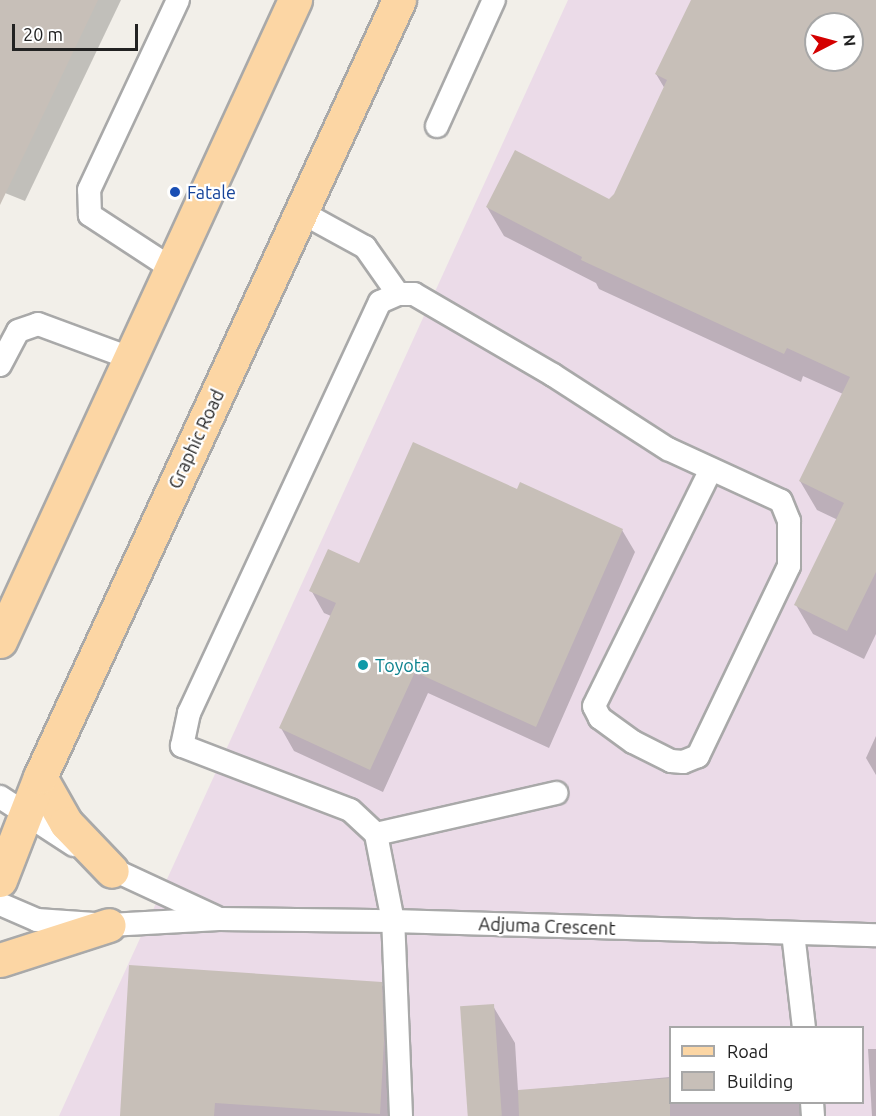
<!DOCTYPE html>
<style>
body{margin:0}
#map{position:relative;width:876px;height:1116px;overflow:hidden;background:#f2efe9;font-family:Ubuntu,sans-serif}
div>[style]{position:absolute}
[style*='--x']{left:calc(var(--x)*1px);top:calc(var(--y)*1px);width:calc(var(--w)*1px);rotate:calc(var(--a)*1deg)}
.industrial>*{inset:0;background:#ebdbe8}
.shadow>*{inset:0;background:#0003}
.building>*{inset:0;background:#c7bfb8;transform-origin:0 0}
.roads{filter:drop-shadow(2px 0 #a9a9a9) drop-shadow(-2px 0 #a9a9a9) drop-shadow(0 2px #a9a9a9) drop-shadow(0 -2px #a9a9a9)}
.service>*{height:22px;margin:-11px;padding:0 11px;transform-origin:11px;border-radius:11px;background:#fff}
.primary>*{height:33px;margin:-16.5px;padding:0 16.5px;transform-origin:16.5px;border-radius:16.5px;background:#fcd6a4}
.dots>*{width:16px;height:16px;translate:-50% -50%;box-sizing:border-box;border:3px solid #fff;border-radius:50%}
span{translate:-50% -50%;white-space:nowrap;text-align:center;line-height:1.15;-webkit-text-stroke:4.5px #fff;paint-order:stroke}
.transit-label{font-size:18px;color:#164399}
.left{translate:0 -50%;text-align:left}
.street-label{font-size:18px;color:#222}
.culture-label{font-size:18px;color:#0d838f}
.legend{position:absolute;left:669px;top:1026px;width:195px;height:78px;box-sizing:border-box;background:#fff;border:2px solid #a7a7a7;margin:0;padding:8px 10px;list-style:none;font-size:18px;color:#222}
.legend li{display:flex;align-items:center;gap:12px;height:30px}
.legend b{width:30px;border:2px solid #a7a7a7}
.north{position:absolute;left:804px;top:12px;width:60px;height:60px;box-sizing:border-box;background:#fff;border:2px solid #a7a7a7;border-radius:50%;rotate:84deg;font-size:16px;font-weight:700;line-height:24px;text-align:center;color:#222}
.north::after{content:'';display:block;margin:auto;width:21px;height:27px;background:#d40000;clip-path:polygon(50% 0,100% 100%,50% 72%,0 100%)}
.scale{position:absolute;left:12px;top:24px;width:126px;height:27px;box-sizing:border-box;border:3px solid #222;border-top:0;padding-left:8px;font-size:18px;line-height:21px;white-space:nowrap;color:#222;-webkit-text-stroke:4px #fff;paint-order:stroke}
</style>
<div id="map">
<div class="industrial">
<div style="clip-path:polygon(evenodd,568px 0,876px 0,876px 1116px,59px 1116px,568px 0,816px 24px,852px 24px,852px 60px,816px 60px,816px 24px,568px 0,670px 1028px,862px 1028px,862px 1102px,670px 1102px,670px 1028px)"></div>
</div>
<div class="shadow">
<div style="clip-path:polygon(0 0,121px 0,25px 201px,0 191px)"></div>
<div style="clip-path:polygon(evenodd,693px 0,876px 0,876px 634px,864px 659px,813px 634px,796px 605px,838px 520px,817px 510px,800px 481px,843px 394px,803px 376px,801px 382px,599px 289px,596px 283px,504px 236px,487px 207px,609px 201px,615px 195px,665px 89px,656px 74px,693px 0,816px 24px,852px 24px,852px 60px,816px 60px,816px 24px)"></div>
<div style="clip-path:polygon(517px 491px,622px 530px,635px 552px,549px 748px,428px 693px,383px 792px,294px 751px,281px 728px,331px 616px,324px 613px,311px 590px)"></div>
<div style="clip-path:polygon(876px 736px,876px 775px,866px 758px)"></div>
<div style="clip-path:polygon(381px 983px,403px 1022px,404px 1116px,122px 1116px)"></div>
<div style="clip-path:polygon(493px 1006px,515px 1043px,518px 1091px,670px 1077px,670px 1102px,806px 1102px,808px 1116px,470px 1116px)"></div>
<div style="clip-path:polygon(868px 1049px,876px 1049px,876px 1116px,872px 1116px)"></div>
</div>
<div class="building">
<div style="clip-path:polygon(0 0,98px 0,0 205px)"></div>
<div style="clip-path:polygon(evenodd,691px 0,876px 0,876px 572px,847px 631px,794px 605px,844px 503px,799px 481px,850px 377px,787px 348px,784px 354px,581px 260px,582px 257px,486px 207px,515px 150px,609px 199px,614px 194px,667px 80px,655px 74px,691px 0,816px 24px,852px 24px,852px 60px,816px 60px,816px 24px)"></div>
<div style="clip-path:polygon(413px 442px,517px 489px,520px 482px,623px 529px,536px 727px,415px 672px,370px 770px,279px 728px,336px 603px,309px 591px,328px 549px,359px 563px)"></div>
<div style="clip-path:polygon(129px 965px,382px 982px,384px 1040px,380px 1114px,215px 1103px,214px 1116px,120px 1116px)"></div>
<div style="left:494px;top:1004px;width:112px;height:34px;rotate:86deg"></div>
<div style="clip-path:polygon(670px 1078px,670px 1116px,519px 1116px,518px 1090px)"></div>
</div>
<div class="roads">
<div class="service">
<div style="--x:437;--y:126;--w:138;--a:-65.7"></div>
<div style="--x:301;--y:212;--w:73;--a:28.7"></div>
<div style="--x:365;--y:247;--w:57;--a:54.9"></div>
<div style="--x:171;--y:268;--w:97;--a:-146.8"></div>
<div style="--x:90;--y:215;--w:25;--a:-92"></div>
<div style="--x:89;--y:190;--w:210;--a:-64.9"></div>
<div style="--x:0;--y:365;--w:38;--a:-62"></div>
<div style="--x:18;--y:331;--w:21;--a:-19"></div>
<div style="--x:38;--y:324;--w:98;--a:20.3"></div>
<div style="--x:0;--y:797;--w:88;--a:33"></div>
<div style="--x:376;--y:834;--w:185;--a:-12.8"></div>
<div style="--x:101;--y:864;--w:126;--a:24.9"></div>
<div style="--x:0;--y:904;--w:40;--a:23.4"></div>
<div style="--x:37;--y:920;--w:72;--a:4"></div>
<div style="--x:109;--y:925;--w:110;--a:-3.1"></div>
<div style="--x:219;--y:919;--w:174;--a:0.7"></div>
<div style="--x:393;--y:921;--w:483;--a:1.7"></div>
<div style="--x:793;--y:933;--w:96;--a:83.4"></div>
<div style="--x:812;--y:1102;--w:14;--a:86"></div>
<div style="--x:401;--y:1116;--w:195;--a:-92.3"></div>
<div style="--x:393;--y:921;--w:89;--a:-101.1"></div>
<div style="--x:376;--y:834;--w:35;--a:-137"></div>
<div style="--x:350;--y:810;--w:180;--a:-159.1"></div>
<div style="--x:182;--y:746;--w:34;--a:-78"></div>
<div style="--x:189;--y:713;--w:453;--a:-65.1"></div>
<div style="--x:380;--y:302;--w:20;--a:-24"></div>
<div style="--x:398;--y:294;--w:16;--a:0"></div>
<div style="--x:414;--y:294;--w:161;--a:30.2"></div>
<div style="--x:553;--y:375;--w:137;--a:32.8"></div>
<div style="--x:668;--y:449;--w:124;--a:24.7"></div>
<div style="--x:781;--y:501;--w:22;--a:68"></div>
<div style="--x:789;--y:521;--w:45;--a:90"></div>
<div style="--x:789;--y:566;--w:211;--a:115.6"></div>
<div style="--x:698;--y:756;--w:16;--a:158"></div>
<div style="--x:683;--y:762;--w:12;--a:-175"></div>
<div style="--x:671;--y:761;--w:42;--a:-153.4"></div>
<div style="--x:633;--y:742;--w:41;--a:-144"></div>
<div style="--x:600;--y:718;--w:13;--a:-117"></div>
<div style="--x:594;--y:706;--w:264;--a:-63.7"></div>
</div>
<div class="primary">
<div style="--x:0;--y:641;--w:706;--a:-65.29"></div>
<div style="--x:40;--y:777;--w:53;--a:60.5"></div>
<div style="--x:66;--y:823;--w:66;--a:46.2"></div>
<div style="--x:0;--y:880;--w:110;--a:-68.8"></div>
<div style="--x:40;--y:777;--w:856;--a:-65.2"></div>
<div style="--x:0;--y:960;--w:114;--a:-17.8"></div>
</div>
</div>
<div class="dots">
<div style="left:175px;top:192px;background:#1a4fb4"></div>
<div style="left:363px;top:665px;background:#0f9aa8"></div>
</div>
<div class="transit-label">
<span class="left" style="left:187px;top:192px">Fatale</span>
</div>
<div class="street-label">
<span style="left:196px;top:439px;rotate:-65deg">Graphic Road</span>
<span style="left:547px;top:926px;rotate:2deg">Adjuma Crescent</span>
</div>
<div class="culture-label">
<span class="left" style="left:375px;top:665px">Toyota</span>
</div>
<ul class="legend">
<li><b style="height:8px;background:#fcd6a4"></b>Road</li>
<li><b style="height:16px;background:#c7bfb8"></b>Building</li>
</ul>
<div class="north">N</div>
<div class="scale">20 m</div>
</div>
